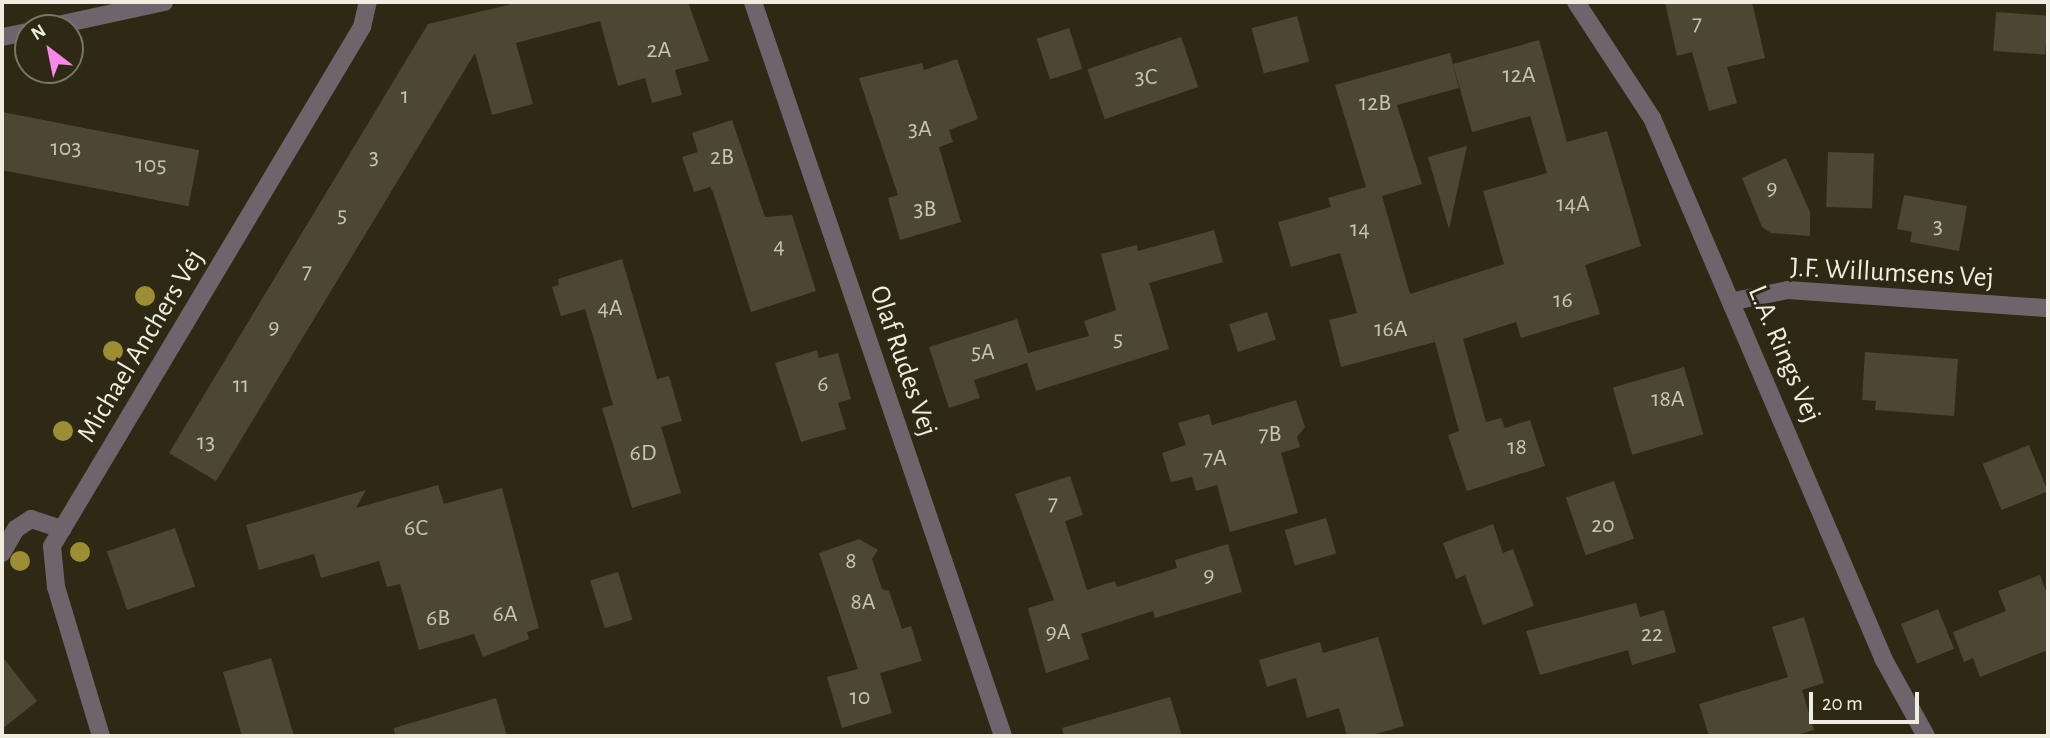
<!DOCTYPE html>
<style>
body{margin:0}
#map{position:relative;width:2050px;height:738px;overflow:hidden;background:#2d2914;font-family:"Alegreya Sans",sans-serif}
div>[style]{position:absolute}
[style*='--x']{left:calc(var(--x)*1px);top:calc(var(--y)*1px);width:calc(var(--w)*1px);rotate:calc(var(--a)*1deg)}
.building>*{inset:0;background:#4c4732;transform-origin:0 0}
.minor>*{height:18px;margin:-9px;padding:0 9px;transform-origin:9px;border-radius:9px;background:#6e656c}
.trees>*{width:20px;height:20px;margin:-10px;border-radius:50%;background:#9d8d34}
span{translate:-50% -50%;white-space:nowrap;text-align:center;line-height:1.15;-webkit-text-stroke:6px #2d2914;paint-order:stroke}
.number-label{font-size:24px;color:#c6c4b4}
.number-label span{-webkit-text-stroke-width:0}
.street-label{font-size:28px;color:#efede0}
.frame{position:absolute;inset:0;border:4px solid #efede0;pointer-events:none}
.north{position:absolute;left:14px;top:14px;width:70px;height:70px;box-sizing:border-box;background:#2d2914;border:2px solid #7b7766;border-radius:50%;rotate:328deg;font-size:19px;font-weight:700;line-height:28px;text-align:center;color:#efede0}
.north::after{content:'';display:block;margin:auto;width:24px;height:32px;background:#f987e8;clip-path:polygon(50% 0,100% 100%,50% 72%,0 100%)}
.scale{position:absolute;left:1809px;top:692px;width:110px;height:32px;box-sizing:border-box;border:4px solid #efede0;border-top:0;padding-left:9px;font-size:21px;line-height:24px;white-space:nowrap;color:#efede0;-webkit-text-stroke:5px #2d2914;paint-order:stroke}
</style>
<div id="map">
<div class="building">
<div style="clip-path:polygon(520px 2px,688px 2px,709px 61px,675px 70px,682px 95px,652px 103px,645px 78px,618px 86px,600px 21px,516px 43px,533px 104px,492px 115px,475px 53px,216px 481px,169px 453px,428px 24px)"></div>
<div style="clip-path:polygon(1665px 2px,1752px 2px,1765px 58px,1727px 67px,1737px 103px,1709px 111px,1692px 52px,1677px 56px)"></div>
<div style="left:1996px;top:12px;width:52px;height:39px;rotate:4deg"></div>
<div style="left:1297px;top:16px;width:47px;height:47px;rotate:75deg"></div>
<div style="left:1069px;top:28px;width:43px;height:34px;rotate:72deg"></div>
<div style="left:1181px;top:37px;width:53px;height:99px;rotate:71deg"></div>
<div style="clip-path:polygon(1539px 40px,1567px 142px,1607px 131px,1641px 246px,1585px 265px,1600px 314px,1521px 338px,1516px 322px,1463px 339px,1486px 422px,1501px 418px,1505px 428px,1530px 420px,1545px 466px,1467px 491px,1448px 435px,1459px 431px,1435px 342px,1341px 367px,1329px 320px,1357px 313px,1340px 253px,1291px 267px,1278px 222px,1331px 207px,1328px 198px,1366px 187px,1335px 85px,1450px 53px,1459px 88px,1397px 105px,1422px 184px,1382px 196px,1410px 294px,1504px 264px,1483px 191px,1547px 173px,1530px 116px,1472px 132px,1453px 64px)"></div>
<div style="clip-path:polygon(957px 59px,978px 119px,949px 130px,953px 142px,939px 147px,961px 222px,900px 240px,888px 198px,898px 195px,859px 78px,922px 63px,924px 70px)"></div>
<div style="left:2px;top:112px;width:201px;height:57px;rotate:11deg"></div>
<div style="clip-path:polygon(732px 120px,765px 217px,792px 215px,816px 291px,751px 312px,713px 192px,710px 187px,694px 192px,682px 157px,698px 152px,692px 133px)"></div>
<div style="clip-path:polygon(1467px 146px,1449px 229px,1428px 157px)"></div>
<div style="left:1828px;top:152px;width:46px;height:55px;rotate:2deg"></div>
<div style="clip-path:polygon(1786px 158px,1810px 212px,1810px 236px,1771px 233px,1762px 227px,1742px 178px)"></div>
<div style="clip-path:polygon(1904px 195px,1967px 206px,1959px 251px,1910px 242px,1912px 232px,1897px 229px)"></div>
<div style="clip-path:polygon(1214px 230px,1223px 262px,1149px 283px,1169px 349px,1036px 391px,1027px 363px,974px 380px,980px 398px,949px 408px,929px 347px,1017px 319px,1028px 353px,1089px 336px,1084px 321px,1116px 310px,1101px 254px,1137px 245px,1138px 251px)"></div>
<div style="clip-path:polygon(622px 259px,657px 379px,669px 376px,682px 421px,661px 427px,681px 493px,632px 508px,602px 408px,613px 405px,585px 309px,561px 316px,552px 287px,559px 285px,558px 279px)"></div>
<div style="left:1267px;top:312px;width:29px;height:40px;rotate:72deg"></div>
<div style="clip-path:polygon(817px 350px,819px 358px,838px 353px,851px 399px,838px 403px,846px 429px,801px 442px,775px 363px)"></div>
<div style="clip-path:polygon(1865px 352px,1958px 359px,1954px 416px,1875px 410px,1876px 401px,1862px 400px)"></div>
<div style="left:1684px;top:367px;width:70px;height:74px;rotate:74deg"></div>
<div style="clip-path:polygon(1296px 400px,1305px 427px,1297px 437px,1300px 447px,1281px 453px,1298px 513px,1230px 532px,1217px 485px,1196px 491px,1192px 477px,1171px 482px,1162px 453px,1186px 445px,1178px 423px,1209px 414px,1212px 425px)"></div>
<div style="left:2029px;top:445px;width:50px;height:50px;rotate:68deg"></div>
<div style="clip-path:polygon(1070px 476px,1083px 515px,1065px 521px,1087px 590px,1115px 581px,1117px 587px,1177px 568px,1175px 560px,1228px 544px,1242px 592px,1155px 618px,1153px 611px,1081px 634px,1089px 659px,1046px 673px,1028px 608px,1054px 600px,1015px 494px)"></div>
<div style="left:1614px;top:481px;width:61px;height:51px;rotate:71deg"></div>
<div style="clip-path:polygon(438px 485px,444px 504px,502px 488px,539px 628px,527px 632px,529px 639px,483px 657px,474px 634px,419px 650px,400px 584px,387px 587px,379px 561px,321px 578px,314px 554px,259px 570px,246px 525px,366px 490px,356px 508px)"></div>
<div style="left:1326px;top:518px;width:37px;height:43px;rotate:74deg"></div>
<div style="clip-path:polygon(1493px 524px,1503px 553px,1513px 549px,1534px 606px,1483px 625px,1465px 575px,1456px 579px,1443px 543px)"></div>
<div style="left:175px;top:528px;width:62px;height:72px;rotate:71deg"></div>
<div style="clip-path:polygon(859px 539px,878px 550px,872px 559px,882px 589px,889px 591px,902px 629px,911px 626px,922px 661px,880px 673px,892px 713px,842px 728px,827px 677px,858px 669px,819px 553px)"></div>
<div style="left:618px;top:572px;width:50px;height:29px;rotate:73deg"></div>
<div style="clip-path:polygon(2040px 575px,2048px 596px,2048px 650px,1980px 677px,1973px 658px,1964px 662px,1953px 632px,2006px 611px,1998px 591px)"></div>
<div style="clip-path:polygon(1636px 603px,1640px 617px,1664px 610px,1676px 652px,1632px 665px,1628px 650px,1540px 675px,1526px 631px)"></div>
<div style="left:1938px;top:609px;width:43px;height:40px;rotate:68deg"></div>
<div style="clip-path:polygon(1804px 617px,1824px 683px,1802px 690px,1814px 730px,1794px 736px,1709px 736px,1699px 704px,1788px 677px,1772px 627px)"></div>
<div style="clip-path:polygon(1378px 637px,1404px 726px,1369px 736px,1347px 736px,1339px 708px,1307px 718px,1296px 678px,1267px 687px,1259px 660px,1320px 642px,1323px 653px)"></div>
<div style="clip-path:polygon(2px 656px,37px 701px,2px 729px)"></div>
<div style="clip-path:polygon(271px 658px,294px 736px,242px 736px,223px 672px)"></div>
<div style="clip-path:polygon(1170px 697px,1182px 736px,1064px 736px,1062px 728px)"></div>
<div style="clip-path:polygon(496px 698px,507px 736px,395px 736px,394px 728px)"></div>
</div>
<div class="minor">
<div style="--x:753;--y:2;--w:775;--a:71.19"></div>
<div style="--x:1576;--y:2;--w:139;--a:56.8"></div>
<div style="--x:1652;--y:118;--w:590;--a:66.83"></div>
<div style="--x:1884;--y:660;--w:87;--a:61.1"></div>
<div style="--x:44;--y:28;--w:123;--a:-12.2"></div>
<div style="--x:2;--y:37;--w:26;--a:-11"></div>
<div style="--x:1734;--y:301;--w:55;--a:-11.5"></div>
<div style="--x:1788;--y:290;--w:261;--a:4"></div>
<div style="--x:2;--y:553;--w:28;--a:-60"></div>
<div style="--x:16;--y:529;--w:18;--a:-34"></div>
<div style="--x:31;--y:519;--w:33;--a:18"></div>
<div style="--x:101;--y:736;--w:156;--a:-106.8"></div>
<div style="--x:56;--y:587;--w:41;--a:-95.6"></div>
<div style="--x:52;--y:546;--w:605;--a:-59.15"></div>
<div style="--x:362;--y:27;--w:26;--a:-77"></div>
</div>
<div class="trees">
<div style="left:145px;top:296px"></div>
<div style="left:113px;top:351px"></div>
<div style="left:63px;top:431px"></div>
<div style="left:80px;top:552px"></div>
<div style="left:20px;top:561px"></div>
</div>
<div class="number-label">
<span style="left:1697px;top:24px">7</span>
<span style="left:659px;top:51px">2A</span>
<span style="left:1519px;top:76px">12A</span>
<span style="left:1146px;top:78px">3C</span>
<span style="left:405px;top:97px">1</span>
<span style="left:1375px;top:104px">12B</span>
<span style="left:920px;top:130px">3A</span>
<span style="left:66px;top:149px">103</span>
<span style="left:374px;top:158px">3</span>
<span style="left:722px;top:158px">2B</span>
<span style="left:151px;top:166px">105</span>
<span style="left:1772px;top:189px">9</span>
<span style="left:1573px;top:205px">14A</span>
<span style="left:925px;top:210px">3B</span>
<span style="left:342px;top:216px">5</span>
<span style="left:1938px;top:227px">3</span>
<span style="left:1360px;top:230px">14</span>
<span style="left:779px;top:247px">4</span>
<span style="left:307px;top:272px">7</span>
<span style="left:1563px;top:301px">16</span>
<span style="left:610px;top:309px">4A</span>
<span style="left:274px;top:328px">9</span>
<span style="left:1391px;top:330px">16A</span>
<span style="left:1118px;top:340px">5</span>
<span style="left:983px;top:353px">5A</span>
<span style="left:823px;top:385px">6</span>
<span style="left:241px;top:386px">11</span>
<span style="left:1668px;top:400px">18A</span>
<span style="left:1270px;top:435px">7B</span>
<span style="left:206px;top:443px">13</span>
<span style="left:1517px;top:448px">18</span>
<span style="left:643px;top:454px">6D</span>
<span style="left:1215px;top:459px">7A</span>
<span style="left:1053px;top:504px">7</span>
<span style="left:1603px;top:526px">20</span>
<span style="left:416px;top:529px">6C</span>
<span style="left:851px;top:562px">8</span>
<span style="left:1209px;top:576px">9</span>
<span style="left:863px;top:603px">8A</span>
<span style="left:505px;top:615px">6A</span>
<span style="left:438px;top:619px">6B</span>
<span style="left:1058px;top:633px">9A</span>
<span style="left:1652px;top:635px">22</span>
<span style="left:860px;top:698px">10</span>
</div>
<div class="street-label">
<span style="left:1892px;top:273px;rotate:3deg">J.F. Willumsens Vej</span>
<span style="left:141px;top:346px;rotate:-59deg">Michael Anchers Vej</span>
<span style="left:1784px;top:354px;rotate:67deg">L.A. Rings Vej</span>
<span style="left:903px;top:361px;rotate:71deg">Olaf Rudes Vej</span>
</div>
<div class="frame"></div>
<div class="north">N</div>
<div class="scale">20 m</div>
</div>
